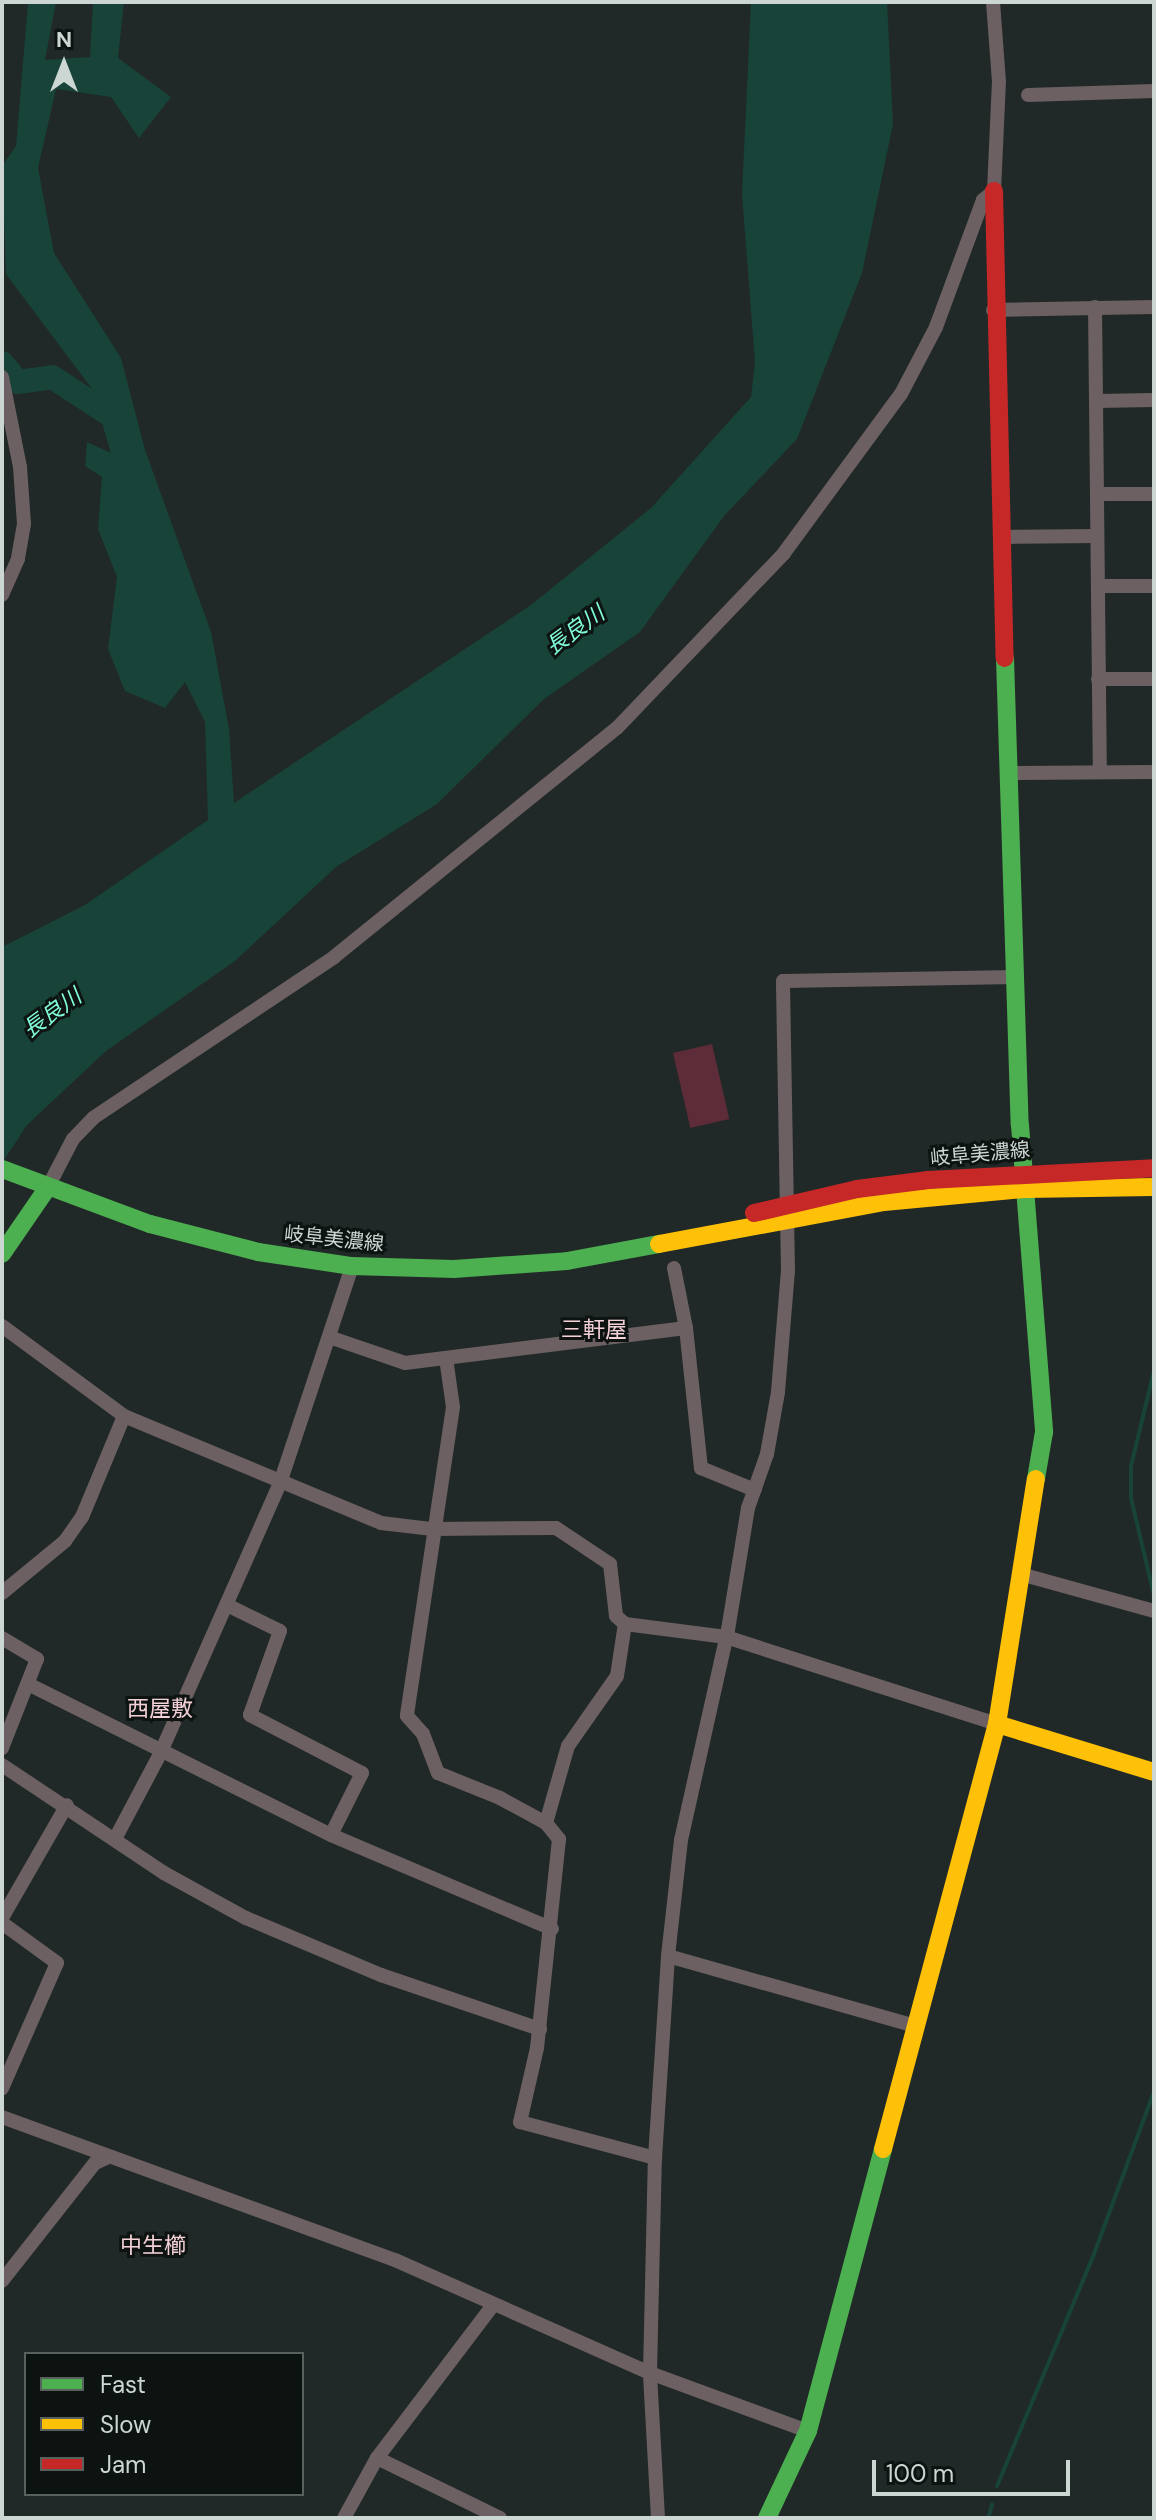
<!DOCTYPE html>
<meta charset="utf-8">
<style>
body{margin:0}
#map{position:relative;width:1156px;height:2520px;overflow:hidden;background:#202927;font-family:"DM Sans","Noto Sans JP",sans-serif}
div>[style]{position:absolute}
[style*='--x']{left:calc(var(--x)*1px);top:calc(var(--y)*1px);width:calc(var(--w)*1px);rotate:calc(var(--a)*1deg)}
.green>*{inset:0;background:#5e2c38;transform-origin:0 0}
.water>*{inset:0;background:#184338}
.stream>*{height:4px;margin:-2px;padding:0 2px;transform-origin:2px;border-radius:2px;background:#184338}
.river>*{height:24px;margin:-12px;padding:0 12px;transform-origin:12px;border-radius:12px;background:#184338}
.street>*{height:14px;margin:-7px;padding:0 7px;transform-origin:7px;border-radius:7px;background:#6d6062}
.fast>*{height:18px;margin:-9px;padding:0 9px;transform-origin:9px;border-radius:9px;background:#4caf50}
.slow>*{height:18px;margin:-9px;padding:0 9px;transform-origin:9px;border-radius:9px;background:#ffc107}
.jam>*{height:18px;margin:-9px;padding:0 9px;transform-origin:9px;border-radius:9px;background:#c62828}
span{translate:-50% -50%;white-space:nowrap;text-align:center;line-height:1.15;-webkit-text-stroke:6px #0c1311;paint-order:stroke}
.street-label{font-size:20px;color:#ccd6d3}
.water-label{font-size:22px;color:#82fddb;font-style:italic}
.neighbourhood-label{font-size:22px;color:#f4d1d7}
.frame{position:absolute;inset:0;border:4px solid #ccd6d3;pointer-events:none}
.legend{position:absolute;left:24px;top:2352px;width:280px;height:144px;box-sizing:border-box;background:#0c1311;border:2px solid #59615f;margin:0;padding:10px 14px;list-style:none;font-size:24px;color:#ccd6d3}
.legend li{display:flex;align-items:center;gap:16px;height:40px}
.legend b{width:40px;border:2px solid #59615f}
.north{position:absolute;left:24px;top:24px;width:80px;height:80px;-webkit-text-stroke:6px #0c1311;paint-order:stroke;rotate:0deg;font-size:22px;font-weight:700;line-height:32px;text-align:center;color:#ccd6d3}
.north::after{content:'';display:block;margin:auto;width:28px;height:36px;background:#ccd6d3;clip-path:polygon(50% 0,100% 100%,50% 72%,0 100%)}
.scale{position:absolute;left:872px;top:2460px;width:198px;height:36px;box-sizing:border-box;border:4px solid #ccd6d3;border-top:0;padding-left:10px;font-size:24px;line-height:28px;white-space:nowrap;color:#ccd6d3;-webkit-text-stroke:6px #0c1311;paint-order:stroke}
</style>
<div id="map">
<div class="green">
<div style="left:712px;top:1044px;width:77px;height:40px;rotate:77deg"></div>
</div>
<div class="water">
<div style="clip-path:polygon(28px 2px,56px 2px,45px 60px,90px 57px,93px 2px,124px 2px,118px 58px,171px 97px,139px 138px,111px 97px,56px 89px,38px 168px,54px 253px,121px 358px,145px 450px,211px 632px,229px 729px,234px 803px,531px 605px,651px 508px,751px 397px,755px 362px,742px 194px,751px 2px,887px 2px,893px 124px,862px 273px,797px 439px,724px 516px,640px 632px,544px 699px,437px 804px,336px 867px,235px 961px,106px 1051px,27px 1125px,2px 1163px,2px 947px,85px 905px,208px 820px,205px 722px,185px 682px,165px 708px,125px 691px,108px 649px,117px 577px,98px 529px,102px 477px,85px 466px,87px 442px,111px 453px,92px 389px,6px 274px,2px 166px,16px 146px)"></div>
</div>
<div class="stream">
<div style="--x:1154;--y:1371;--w:98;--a:103.6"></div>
<div style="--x:1131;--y:1466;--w:32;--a:90"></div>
<div style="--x:1131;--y:1498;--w:100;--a:76.7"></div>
<div style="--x:997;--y:2486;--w:251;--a:-67.3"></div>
<div style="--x:1094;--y:2254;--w:173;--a:-69.7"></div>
<div style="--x:988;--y:2518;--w:14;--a:-73"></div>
</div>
<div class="river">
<div style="--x:2;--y:363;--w:25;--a:50"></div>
<div style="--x:18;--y:382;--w:34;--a:-8"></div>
<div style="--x:52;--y:377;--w:82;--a:33.1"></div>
</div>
<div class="street">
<div style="--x:1028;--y:95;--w:126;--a:-1.8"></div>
<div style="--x:1095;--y:307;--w:465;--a:89.4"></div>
<div style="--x:993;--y:310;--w:161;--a:-1.1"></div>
<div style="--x:2;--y:377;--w:92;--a:78.7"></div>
<div style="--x:20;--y:467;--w:57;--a:86"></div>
<div style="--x:24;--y:524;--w:36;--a:100"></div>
<div style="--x:18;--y:559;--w:39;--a:114"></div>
<div style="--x:1096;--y:401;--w:58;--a:-1"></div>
<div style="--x:1097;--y:494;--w:57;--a:0"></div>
<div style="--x:1003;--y:537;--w:94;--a:-0.6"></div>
<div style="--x:1098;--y:586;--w:56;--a:0"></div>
<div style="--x:1098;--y:679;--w:56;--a:0"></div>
<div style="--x:1012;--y:773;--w:142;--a:-0.4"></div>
<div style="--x:48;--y:1187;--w:54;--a:-62.5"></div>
<div style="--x:73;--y:1139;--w:29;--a:-46"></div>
<div style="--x:93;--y:1118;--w:290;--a:-33.7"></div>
<div style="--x:334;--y:957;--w:364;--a:-39"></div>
<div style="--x:617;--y:728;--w:242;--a:-46.3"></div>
<div style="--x:784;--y:553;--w:197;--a:-53.7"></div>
<div style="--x:901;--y:394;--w:76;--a:-62.4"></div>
<div style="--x:936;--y:327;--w:135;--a:-69.7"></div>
<div style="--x:983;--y:200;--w:14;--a:-39"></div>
<div style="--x:994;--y:191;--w:109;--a:-87.4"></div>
<div style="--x:999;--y:82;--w:80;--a:-94.3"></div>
<div style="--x:674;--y:1268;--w:61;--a:78.7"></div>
<div style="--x:686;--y:1328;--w:141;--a:83.9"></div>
<div style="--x:701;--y:1468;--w:58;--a:22.2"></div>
<div style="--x:2;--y:1326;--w:152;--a:36.4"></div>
<div style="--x:124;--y:1416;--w:278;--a:22.6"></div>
<div style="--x:381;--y:1523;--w:50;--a:6.8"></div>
<div style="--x:431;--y:1529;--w:125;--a:-0.5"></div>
<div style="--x:556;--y:1528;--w:65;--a:33.7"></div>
<div style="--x:610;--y:1564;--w:52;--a:83.4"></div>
<div style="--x:616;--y:1616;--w:12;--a:42"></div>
<div style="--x:625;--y:1624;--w:102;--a:7.3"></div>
<div style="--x:726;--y:1637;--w:285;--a:17.8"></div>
<div style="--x:329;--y:1337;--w:80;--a:18.9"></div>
<div style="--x:405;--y:1363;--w:283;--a:-7.1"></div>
<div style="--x:446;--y:1358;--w:49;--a:81.9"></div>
<div style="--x:453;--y:1407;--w:312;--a:98.5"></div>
<div style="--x:407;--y:1716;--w:24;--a:48"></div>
<div style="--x:423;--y:1734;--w:42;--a:69"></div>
<div style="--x:438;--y:1773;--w:67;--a:22"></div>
<div style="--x:500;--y:1798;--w:52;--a:28.5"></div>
<div style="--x:546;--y:1823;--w:21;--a:51"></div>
<div style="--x:559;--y:1839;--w:210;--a:96"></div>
<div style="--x:537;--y:2048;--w:76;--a:102.9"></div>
<div style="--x:520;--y:2122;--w:140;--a:14.9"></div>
<div style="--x:1024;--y:1575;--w:135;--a:15.5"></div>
<div style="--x:2;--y:1593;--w:82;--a:-39.5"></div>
<div style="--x:65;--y:1541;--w:29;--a:-55"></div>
<div style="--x:82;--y:1517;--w:109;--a:-67.4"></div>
<div style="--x:227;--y:1605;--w:59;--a:26.1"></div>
<div style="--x:280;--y:1631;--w:89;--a:109.7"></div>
<div style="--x:250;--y:1715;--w:126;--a:27.4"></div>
<div style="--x:362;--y:1773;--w:69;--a:116.6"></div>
<div style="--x:2;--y:1638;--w:41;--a:31"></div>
<div style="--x:37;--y:1659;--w:96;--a:111.5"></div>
<div style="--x:28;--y:1684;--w:339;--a:26.5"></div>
<div style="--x:331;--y:1835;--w:240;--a:23"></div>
<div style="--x:2;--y:1765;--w:195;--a:33.7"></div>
<div style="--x:164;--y:1873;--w:94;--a:28.8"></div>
<div style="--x:246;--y:1918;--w:147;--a:22.9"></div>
<div style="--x:381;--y:1975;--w:168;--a:18.8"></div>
<div style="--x:546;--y:1823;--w:80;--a:-74.1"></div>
<div style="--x:568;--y:1746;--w:85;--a:-55"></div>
<div style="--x:617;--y:1676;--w:53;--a:-81.3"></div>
<div style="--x:115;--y:1839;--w:96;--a:-62.1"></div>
<div style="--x:160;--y:1754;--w:296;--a:-66.1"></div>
<div style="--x:280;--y:1483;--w:229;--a:-71.6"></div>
<div style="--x:2;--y:1918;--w:130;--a:-60.1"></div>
<div style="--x:2;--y:1923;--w:68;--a:36"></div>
<div style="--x:57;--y:1963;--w:137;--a:113.7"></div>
<div style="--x:668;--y:1956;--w:258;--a:15.8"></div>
<div style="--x:2;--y:2117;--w:418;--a:20"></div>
<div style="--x:395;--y:2260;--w:279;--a:23.9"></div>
<div style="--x:650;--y:2373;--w:168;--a:20.2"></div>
<div style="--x:2;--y:2281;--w:150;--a:-51.8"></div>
<div style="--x:95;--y:2163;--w:12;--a:-24"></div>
<div style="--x:377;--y:2458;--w:137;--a:26"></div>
<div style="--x:344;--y:2518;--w:68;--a:-61.2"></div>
<div style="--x:377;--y:2458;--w:193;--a:-52.8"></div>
<div style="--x:658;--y:2518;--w:145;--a:-93.2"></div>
<div style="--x:650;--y:2373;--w:215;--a:-88.7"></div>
<div style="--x:655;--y:2158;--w:202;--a:-86.3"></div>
<div style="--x:668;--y:1956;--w:117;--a:-83.6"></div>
<div style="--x:681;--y:1840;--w:215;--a:-77.4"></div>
<div style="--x:728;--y:1630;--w:124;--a:-80.7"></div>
<div style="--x:748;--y:1508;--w:57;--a:-70.6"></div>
<div style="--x:767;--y:1454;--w:63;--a:-79.9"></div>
<div style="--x:778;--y:1392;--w:121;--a:-85.3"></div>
<div style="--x:788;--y:1271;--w:290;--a:-91"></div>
<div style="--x:783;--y:981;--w:234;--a:-1"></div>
</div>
<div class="fast">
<div style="--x:1005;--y:658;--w:467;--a:88.2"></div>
<div style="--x:1020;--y:1125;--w:308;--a:85.5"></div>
<div style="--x:1044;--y:1432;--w:48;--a:99.7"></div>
<div style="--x:2;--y:1169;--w:158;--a:20.4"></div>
<div style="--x:150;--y:1224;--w:112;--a:14.5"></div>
<div style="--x:258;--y:1252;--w:95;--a:8.5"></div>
<div style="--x:352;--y:1266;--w:102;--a:1.7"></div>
<div style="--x:454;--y:1269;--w:113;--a:-4"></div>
<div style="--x:567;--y:1261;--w:94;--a:-10.5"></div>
<div style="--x:2;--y:1254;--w:81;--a:-55.5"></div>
<div style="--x:767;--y:2518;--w:96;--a:-64.8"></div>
<div style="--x:808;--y:2431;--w:292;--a:-75.1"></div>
</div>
<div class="slow">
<div style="--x:659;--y:1244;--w:229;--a:-10.6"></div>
<div style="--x:884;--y:1202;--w:142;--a:-5.3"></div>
<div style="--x:1025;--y:1189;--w:129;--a:-0.9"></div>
<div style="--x:997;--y:1724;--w:164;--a:17"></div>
<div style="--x:883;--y:2149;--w:440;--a:-75"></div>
<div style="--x:997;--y:1724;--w:248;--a:-81"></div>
</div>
<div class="jam">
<div style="--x:994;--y:191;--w:467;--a:88.7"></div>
<div style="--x:754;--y:1213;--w:106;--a:-13.1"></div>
<div style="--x:857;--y:1189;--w:72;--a:-7.2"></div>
<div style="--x:928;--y:1180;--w:226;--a:-3"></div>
</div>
<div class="street-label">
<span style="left:980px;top:1154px;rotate:-5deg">岐阜美濃線</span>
<span style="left:334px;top:1239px;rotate:6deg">岐阜美濃線</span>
</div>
<div class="water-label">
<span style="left:575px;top:630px;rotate:-36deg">長良川</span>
<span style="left:52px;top:1013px;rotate:-36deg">長良川</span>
</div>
<div class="neighbourhood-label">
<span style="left:594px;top:1330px">三軒屋</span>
<span style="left:160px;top:1709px">西屋敷</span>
<span style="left:153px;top:2246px">中生櫛</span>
</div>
<div class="frame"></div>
<ul class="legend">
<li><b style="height:10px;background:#4caf50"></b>Fast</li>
<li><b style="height:10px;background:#ffc107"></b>Slow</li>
<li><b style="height:10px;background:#c62828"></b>Jam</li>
</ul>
<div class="north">N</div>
<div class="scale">100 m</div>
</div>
